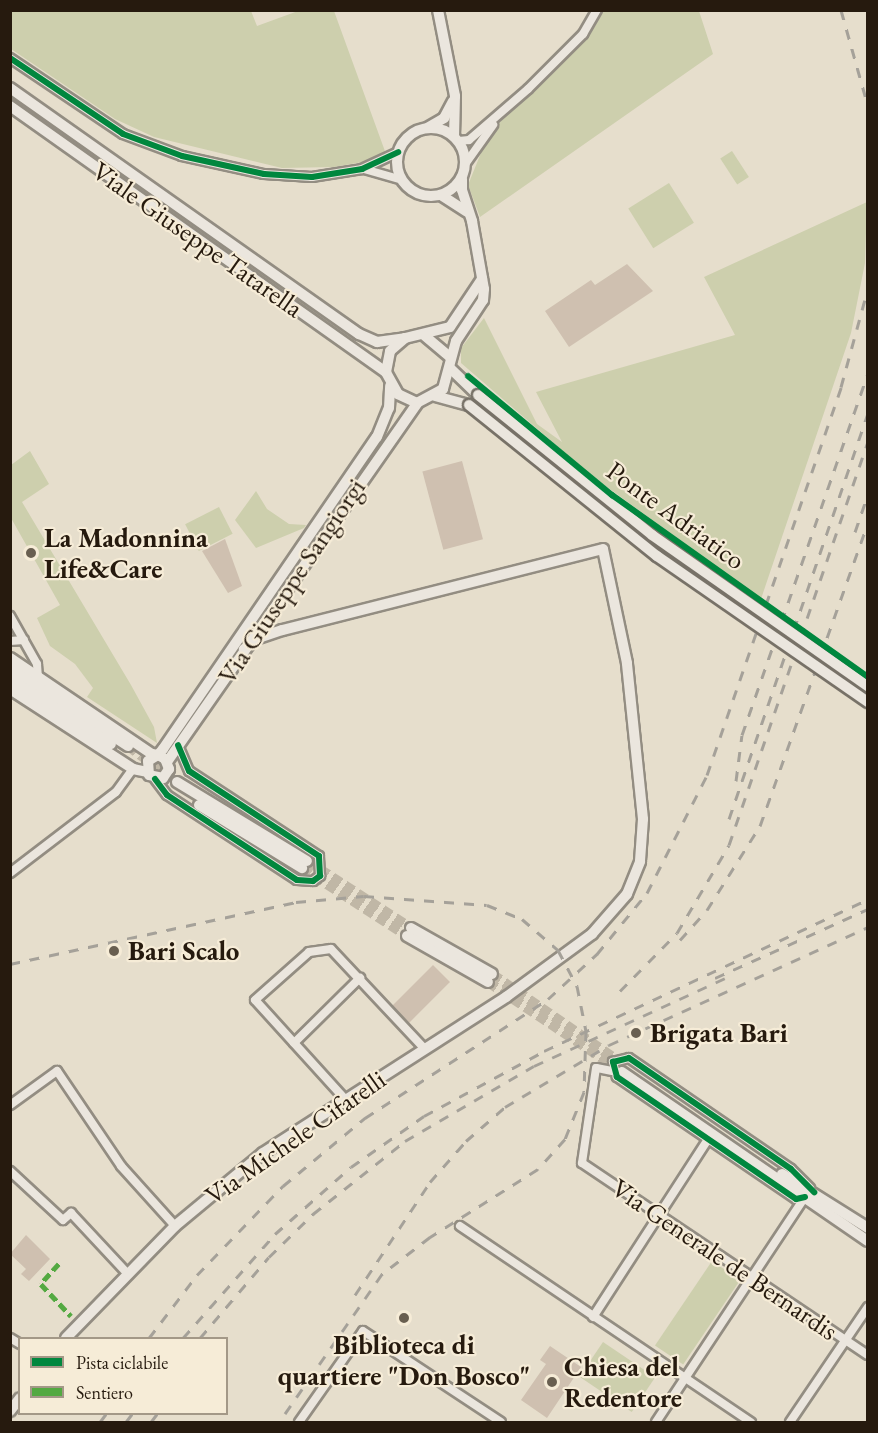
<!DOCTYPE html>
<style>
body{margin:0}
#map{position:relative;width:878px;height:1433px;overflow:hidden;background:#e6decc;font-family:"EB Garamond",serif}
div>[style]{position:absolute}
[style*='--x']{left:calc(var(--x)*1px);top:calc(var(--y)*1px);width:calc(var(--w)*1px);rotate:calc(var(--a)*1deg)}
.green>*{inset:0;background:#cdcfad;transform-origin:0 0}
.building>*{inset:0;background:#cfc0b0;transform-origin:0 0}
.secondary-tunnel>*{height:10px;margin-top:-5px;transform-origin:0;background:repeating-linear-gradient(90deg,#c0b7a6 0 10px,transparent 0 15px)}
.roads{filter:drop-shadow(2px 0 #938d82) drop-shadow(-2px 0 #938d82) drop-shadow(0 2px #938d82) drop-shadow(0 -2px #938d82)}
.street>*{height:8px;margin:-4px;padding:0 4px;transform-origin:4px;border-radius:4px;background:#ebe6de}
.secondary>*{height:10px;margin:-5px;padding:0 5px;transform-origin:5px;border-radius:5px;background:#ebe6de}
.secondary>.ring{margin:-5px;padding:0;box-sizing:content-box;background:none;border:10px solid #ebe6de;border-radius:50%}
.rail>*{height:3px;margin-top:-1.5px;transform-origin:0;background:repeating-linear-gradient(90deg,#a5a199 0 10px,transparent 0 20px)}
.bridges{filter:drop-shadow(2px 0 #787268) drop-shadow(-2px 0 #787268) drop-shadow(0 2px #787268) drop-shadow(0 -2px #787268)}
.secondary-bridge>*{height:10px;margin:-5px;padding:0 5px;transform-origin:5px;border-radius:5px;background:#ebe6de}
.quiet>*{height:4.5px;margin-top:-2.25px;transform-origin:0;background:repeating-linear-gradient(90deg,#53a941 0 9px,transparent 0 13.5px)}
.cycleway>*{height:6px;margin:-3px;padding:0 3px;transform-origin:3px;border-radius:3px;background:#00873e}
.dots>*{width:16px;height:16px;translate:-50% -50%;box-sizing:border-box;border:3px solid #f6ecd7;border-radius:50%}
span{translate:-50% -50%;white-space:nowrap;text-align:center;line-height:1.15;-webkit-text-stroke:4.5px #f6ecd7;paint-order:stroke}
.street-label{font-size:27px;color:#261a0e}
.poi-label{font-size:27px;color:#261a0e;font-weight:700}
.left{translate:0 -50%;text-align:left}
.frame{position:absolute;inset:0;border:12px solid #261a0e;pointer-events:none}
.legend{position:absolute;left:18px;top:1337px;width:210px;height:78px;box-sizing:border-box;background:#f6ecd7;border:2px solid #a39887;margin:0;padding:8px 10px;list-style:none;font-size:18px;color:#261a0e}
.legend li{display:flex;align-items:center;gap:12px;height:30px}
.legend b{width:30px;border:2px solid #a39887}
</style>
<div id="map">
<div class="green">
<div style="clip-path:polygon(10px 11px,251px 11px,257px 26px,298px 11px,334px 11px,386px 154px,380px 159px,334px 167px,282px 168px,154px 137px,115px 119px,11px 49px)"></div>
<div style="clip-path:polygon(603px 11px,699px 11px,713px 54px,480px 217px,468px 185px,485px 143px,504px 117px,595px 26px)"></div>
<div style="left:732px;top:151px;width:31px;height:14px;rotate:57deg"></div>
<div style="left:669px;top:183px;width:47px;height:48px;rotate:58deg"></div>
<div style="clip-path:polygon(867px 202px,865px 263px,851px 333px,761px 599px,592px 476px,461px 363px,461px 348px,484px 318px,537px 424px,562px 442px,536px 392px,735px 335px,704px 277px)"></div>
<div style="clip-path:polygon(30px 451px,49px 484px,22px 502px,131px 685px,154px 727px,157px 743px,87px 697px,93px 688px,75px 664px,50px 646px,37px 618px,60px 605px,11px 518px,11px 465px)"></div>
<div style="clip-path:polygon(256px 491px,267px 509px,289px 524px,306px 525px,304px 528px,256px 548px,235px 520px)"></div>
<div style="left:219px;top:507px;width:30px;height:38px;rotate:63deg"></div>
<div style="left:712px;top:1261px;width:34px;height:102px;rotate:34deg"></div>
<div style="left:603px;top:1342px;width:63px;height:42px;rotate:34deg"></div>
</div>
<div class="building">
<div style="clip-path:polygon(627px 264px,653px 291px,569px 347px,545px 311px,591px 280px,595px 285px)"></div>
<div style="left:462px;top:461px;width:81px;height:41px;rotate:75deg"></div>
<div style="clip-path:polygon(225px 539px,242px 586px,228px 593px,202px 551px)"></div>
<div style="left:433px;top:965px;width:24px;height:59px;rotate:45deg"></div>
<div style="clip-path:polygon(26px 1235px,50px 1259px,29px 1281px,21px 1274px,26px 1269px,10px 1254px)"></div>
<div style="clip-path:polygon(550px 1346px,581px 1367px,547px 1418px,521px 1400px,546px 1364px,540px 1360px)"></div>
</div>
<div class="secondary-tunnel">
<div style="--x:128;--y:746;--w:61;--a:36.3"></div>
<div style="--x:307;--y:861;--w:124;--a:32.8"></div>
<div style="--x:302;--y:868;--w:125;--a:32.9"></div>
<div style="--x:492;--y:974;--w:163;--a:34.5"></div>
<div style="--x:488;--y:982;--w:149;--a:33.8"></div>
</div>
<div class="roads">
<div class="street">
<div style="--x:10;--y:58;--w:136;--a:33.9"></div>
<div style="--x:123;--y:134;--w:63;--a:20.4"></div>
<div style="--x:182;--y:156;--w:84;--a:12.4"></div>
<div style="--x:264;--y:174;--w:48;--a:3.6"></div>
<div style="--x:312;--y:177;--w:51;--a:-9.1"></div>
<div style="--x:362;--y:169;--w:40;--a:-25"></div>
<div style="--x:459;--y:141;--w:10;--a:-6"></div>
<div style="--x:469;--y:140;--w:78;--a:-40.8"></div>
<div style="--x:528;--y:89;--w:78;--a:-45"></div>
<div style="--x:583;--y:34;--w:28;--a:-60"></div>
<div style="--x:466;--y:163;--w:47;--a:-54.6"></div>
<div style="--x:364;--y:169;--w:40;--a:16"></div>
<div style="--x:10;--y:616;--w:55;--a:60.6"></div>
<div style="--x:37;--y:664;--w:13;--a:86"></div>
<div style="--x:10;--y:641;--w:14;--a:-4"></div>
<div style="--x:155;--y:779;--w:20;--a:53"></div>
<div style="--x:167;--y:795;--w:155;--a:33.2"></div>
<div style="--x:297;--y:880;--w:16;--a:4"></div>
<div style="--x:313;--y:881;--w:9;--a:-36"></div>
<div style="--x:320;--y:876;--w:20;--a:-93"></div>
<div style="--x:319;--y:856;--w:155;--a:-146.8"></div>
<div style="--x:189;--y:771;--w:28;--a:-113"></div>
<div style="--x:10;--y:873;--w:133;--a:-37.4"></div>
<div style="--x:116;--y:792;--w:29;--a:-54"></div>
<div style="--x:294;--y:1043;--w:93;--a:-44.6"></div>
<div style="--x:612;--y:1071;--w:16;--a:-169"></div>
<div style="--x:596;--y:1068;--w:96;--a:98.4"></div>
<div style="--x:582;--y:1163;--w:344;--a:33.9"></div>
<div style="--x:344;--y:1098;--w:132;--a:-132.2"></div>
<div style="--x:255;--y:1000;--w:72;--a:-41.6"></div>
<div style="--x:309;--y:952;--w:22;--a:-8"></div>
<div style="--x:331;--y:949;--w:136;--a:46.8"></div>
<div style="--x:10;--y:1105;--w:58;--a:-35.9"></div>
<div style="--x:57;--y:1071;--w:115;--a:56"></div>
<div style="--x:121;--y:1166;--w:81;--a:48"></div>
<div style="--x:10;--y:1171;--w:72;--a:42.8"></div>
<div style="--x:63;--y:1220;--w:11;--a:-41"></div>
<div style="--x:71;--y:1213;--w:81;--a:47"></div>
<div style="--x:805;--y:1197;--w:9;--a:167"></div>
<div style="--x:796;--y:1199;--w:217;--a:-145.7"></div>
<div style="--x:617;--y:1077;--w:16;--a:-105"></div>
<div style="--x:613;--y:1062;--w:16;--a:-14"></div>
<div style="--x:629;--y:1058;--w:196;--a:34.4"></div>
<div style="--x:791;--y:1169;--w:27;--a:45"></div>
<div style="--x:460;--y:1226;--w:351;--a:34"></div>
<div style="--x:593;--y:1317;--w:212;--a:-57.1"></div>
<div style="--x:10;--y:1338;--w:12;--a:31"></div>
<div style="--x:299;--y:1422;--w:111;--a:-54.9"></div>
<div style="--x:363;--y:1331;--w:165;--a:33.4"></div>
<div style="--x:656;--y:1422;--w:270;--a:-56.5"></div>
<div style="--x:790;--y:1422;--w:139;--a:-55.9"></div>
</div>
<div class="secondary">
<div style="--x:438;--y:10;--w:88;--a:78.8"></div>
<div style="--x:455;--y:96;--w:40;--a:91.4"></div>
<div style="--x:10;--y:88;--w:427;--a:35.2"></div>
<div style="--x:359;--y:334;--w:20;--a:24"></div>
<div style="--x:377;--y:342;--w:28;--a:-8"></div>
<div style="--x:10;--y:106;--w:461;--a:35.3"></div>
<div class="ring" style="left:397px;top:128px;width:58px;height:58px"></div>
<div style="--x:427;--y:128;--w:20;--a:-30"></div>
<div style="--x:444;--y:118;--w:19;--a:-62"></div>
<div style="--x:462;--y:179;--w:11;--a:90"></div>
<div style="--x:462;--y:190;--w:33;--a:72"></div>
<div style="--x:472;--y:221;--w:69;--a:80"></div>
<div style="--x:484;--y:289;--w:11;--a:95"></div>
<div style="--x:483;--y:300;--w:49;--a:123.4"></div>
<div style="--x:456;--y:341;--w:50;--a:105.2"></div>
<div style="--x:443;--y:389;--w:30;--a:152"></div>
<div style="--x:417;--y:403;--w:21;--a:-155"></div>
<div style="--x:398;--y:394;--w:25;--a:-119"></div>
<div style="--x:386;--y:372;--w:21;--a:-79"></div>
<div style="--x:390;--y:351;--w:20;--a:-41"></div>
<div style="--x:405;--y:338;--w:46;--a:-13.7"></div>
<div style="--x:450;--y:327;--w:58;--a:-56.3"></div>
<div style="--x:441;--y:195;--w:31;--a:33"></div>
<div style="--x:425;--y:336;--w:33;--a:40"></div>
<div style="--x:451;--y:369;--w:37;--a:44"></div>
<div style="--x:435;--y:396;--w:35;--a:15"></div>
<div style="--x:10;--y:658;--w:171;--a:34.1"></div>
<div style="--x:152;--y:754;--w:6;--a:9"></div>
<div style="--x:158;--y:755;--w:8;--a:30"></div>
<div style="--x:165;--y:759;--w:11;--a:68"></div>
<div style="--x:169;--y:769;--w:11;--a:124"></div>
<div style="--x:163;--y:778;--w:14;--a:-168"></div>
<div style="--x:149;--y:775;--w:14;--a:-94"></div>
<div style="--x:148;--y:761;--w:12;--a:-31"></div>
<div style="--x:158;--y:755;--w:8;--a:-50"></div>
<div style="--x:163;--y:749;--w:378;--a:-55.6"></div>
<div style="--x:377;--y:437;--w:31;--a:-68"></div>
<div style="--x:389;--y:408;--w:22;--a:-87"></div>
<div style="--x:10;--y:669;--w:141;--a:33.1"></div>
<div style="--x:10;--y:679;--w:120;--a:32.8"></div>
<div style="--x:10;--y:689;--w:147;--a:33"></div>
<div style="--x:133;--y:769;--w:14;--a:12"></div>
<div style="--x:167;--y:762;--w:437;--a:-55.1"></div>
<div style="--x:177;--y:782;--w:152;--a:31.3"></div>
<div style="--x:199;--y:805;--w:121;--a:31.5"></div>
<div style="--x:411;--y:928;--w:93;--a:29.6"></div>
<div style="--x:407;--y:936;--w:93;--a:29.6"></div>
<div style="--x:622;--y:1072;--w:298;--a:34.5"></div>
<div style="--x:782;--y:1174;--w:102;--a:32.1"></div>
<div style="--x:66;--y:1338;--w:156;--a:-45.8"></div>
<div style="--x:175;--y:1226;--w:114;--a:-39.7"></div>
<div style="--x:263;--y:1153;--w:289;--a:-32.7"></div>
<div style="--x:506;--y:997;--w:107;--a:-36.2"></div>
<div style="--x:592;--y:934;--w:53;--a:-48.8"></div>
<div style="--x:627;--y:894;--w:35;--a:-68"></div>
<div style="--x:640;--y:861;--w:42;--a:-85.9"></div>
<div style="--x:643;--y:819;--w:157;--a:-95.9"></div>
<div style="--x:627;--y:663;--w:116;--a:-101.9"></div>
<div style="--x:603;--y:549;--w:331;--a:165.8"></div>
<div style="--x:282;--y:630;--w:28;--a:161"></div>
<div style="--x:256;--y:639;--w:16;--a:140"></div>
<div style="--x:10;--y:1411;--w:16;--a:-52"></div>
</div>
</div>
<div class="rail">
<div style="--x:841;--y:10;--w:100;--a:74.3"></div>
<div style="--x:855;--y:532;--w:39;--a:-71"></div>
<div style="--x:736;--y:781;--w:46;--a:-82.6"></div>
<div style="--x:742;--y:735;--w:382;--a:-70.8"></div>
<div style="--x:729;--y:819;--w:429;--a:-71.1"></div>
<div style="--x:680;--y:940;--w:40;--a:-48"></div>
<div style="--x:707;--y:910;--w:99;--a:-57.8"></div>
<div style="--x:760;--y:826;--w:323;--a:-70.4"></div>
<div style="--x:10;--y:964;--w:293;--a:-12.2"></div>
<div style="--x:296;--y:902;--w:68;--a:-5"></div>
<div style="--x:364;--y:896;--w:123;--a:4.2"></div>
<div style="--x:487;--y:905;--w:38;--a:22"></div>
<div style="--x:522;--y:919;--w:48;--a:40.7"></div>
<div style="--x:558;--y:950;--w:41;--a:62.2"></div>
<div style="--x:577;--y:986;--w:46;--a:78.7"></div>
<div style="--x:586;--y:1031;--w:61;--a:91.9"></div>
<div style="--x:584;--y:1092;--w:51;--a:112"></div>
<div style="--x:565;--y:1139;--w:40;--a:132"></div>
<div style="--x:538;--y:1169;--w:128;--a:147.8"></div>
<div style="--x:430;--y:1237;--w:61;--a:142.4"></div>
<div style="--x:382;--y:1274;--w:180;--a:124.8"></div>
<div style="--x:715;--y:978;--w:168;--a:-24.3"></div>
<div style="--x:620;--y:991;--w:81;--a:-45.5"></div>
<div style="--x:677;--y:933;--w:102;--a:-59.4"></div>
<div style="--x:729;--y:845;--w:426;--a:-71"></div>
<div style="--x:355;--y:1295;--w:136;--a:-56.4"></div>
<div style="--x:430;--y:1182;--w:55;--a:-48.7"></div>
<div style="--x:466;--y:1141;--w:52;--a:-41.1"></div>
<div style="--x:505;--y:1107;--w:121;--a:-30.8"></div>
<div style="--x:609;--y:1045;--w:285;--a:-24.5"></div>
<div style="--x:149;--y:1338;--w:79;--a:-52.7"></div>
<div style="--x:197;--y:1275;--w:124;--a:-46"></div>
<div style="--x:283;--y:1186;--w:107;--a:-39.7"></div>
<div style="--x:365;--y:1118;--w:218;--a:-33"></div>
<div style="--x:548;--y:999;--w:67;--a:-42.6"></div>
<div style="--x:597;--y:954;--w:79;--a:-50.7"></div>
<div style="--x:647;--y:893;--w:132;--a:-63"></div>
<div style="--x:707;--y:775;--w:410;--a:-70.9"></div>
<div style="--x:841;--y:387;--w:103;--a:-74.7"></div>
<div style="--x:183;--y:1338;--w:139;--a:-48.5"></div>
<div style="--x:275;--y:1234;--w:101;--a:-41.4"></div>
<div style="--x:351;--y:1167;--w:89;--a:-34.9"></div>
<div style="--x:424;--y:1116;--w:136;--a:-28.4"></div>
<div style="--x:544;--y:1051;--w:358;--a:-25.1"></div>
<div style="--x:200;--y:1338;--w:106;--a:-49.6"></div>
<div style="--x:269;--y:1257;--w:62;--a:-44.3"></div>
<div style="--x:313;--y:1214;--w:117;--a:-38.4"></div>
<div style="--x:405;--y:1141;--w:149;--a:-30.2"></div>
<div style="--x:534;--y:1066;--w:210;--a:-24.7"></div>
<div style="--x:100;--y:1422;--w:10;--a:-53"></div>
<div style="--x:126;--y:1422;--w:10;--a:-53"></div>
<div style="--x:151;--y:1422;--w:10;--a:-53"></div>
</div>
<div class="bridges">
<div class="secondary-bridge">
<div style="--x:478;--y:395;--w:223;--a:38.8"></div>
<div style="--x:652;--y:535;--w:264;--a:35"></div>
<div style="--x:469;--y:405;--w:241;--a:38.8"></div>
<div style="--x:657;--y:556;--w:257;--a:34.7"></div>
</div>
</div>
<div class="quiet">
<div style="--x:59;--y:1264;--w:27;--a:132"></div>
<div style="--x:41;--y:1284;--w:44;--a:46.8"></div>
</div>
<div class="cycleway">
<div style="--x:10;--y:58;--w:136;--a:33.9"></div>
<div style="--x:123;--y:134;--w:63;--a:20.4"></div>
<div style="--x:182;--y:156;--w:84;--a:12.4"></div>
<div style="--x:264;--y:174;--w:48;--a:3.6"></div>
<div style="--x:312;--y:177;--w:51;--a:-9.1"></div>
<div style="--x:362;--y:169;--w:40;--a:-25"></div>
<div style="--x:468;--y:376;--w:187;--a:39.6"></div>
<div style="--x:612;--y:495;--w:314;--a:35.4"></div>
<div style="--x:155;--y:779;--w:20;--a:53"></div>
<div style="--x:167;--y:795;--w:155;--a:33.2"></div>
<div style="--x:297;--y:880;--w:16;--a:4"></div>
<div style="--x:313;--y:881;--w:9;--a:-36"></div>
<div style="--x:320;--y:876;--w:20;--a:-93"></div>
<div style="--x:319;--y:856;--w:155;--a:-146.8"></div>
<div style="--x:189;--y:771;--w:28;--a:-113"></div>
<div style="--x:805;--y:1197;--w:9;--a:167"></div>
<div style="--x:796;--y:1199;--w:217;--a:-145.7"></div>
<div style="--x:617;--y:1077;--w:16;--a:-105"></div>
<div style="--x:613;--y:1062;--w:16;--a:-14"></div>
<div style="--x:629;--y:1058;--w:196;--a:34.4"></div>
<div style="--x:791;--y:1169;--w:33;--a:45"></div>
</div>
<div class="dots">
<div style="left:31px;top:553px;background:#695f50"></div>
<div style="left:114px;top:951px;background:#695f50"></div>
<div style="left:636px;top:1033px;background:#695f50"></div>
<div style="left:404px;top:1318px;background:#695f50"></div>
<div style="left:552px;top:1382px;background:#695f50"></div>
</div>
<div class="street-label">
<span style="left:198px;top:239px;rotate:35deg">Viale Giuseppe Tatarella</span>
<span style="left:676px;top:515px;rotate:36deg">Ponte Adriatico</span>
<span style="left:291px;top:581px;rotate:-56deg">Via Giuseppe Sangiorgi</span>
<span style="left:295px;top:1137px;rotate:-35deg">Via Michele Cifarelli</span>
<span style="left:725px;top:1259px;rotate:34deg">Via Generale de Bernardis</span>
</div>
<div class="poi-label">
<span class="left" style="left:44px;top:553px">La Madonnina<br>Life&amp;Care</span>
<span class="left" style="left:128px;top:951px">Bari Scalo</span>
<span class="left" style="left:650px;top:1033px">Brigata Bari</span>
<span style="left:404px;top:1360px">Biblioteca di<br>quartiere "Don Bosco"</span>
<span class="left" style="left:564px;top:1382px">Chiesa del<br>Redentore</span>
</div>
<div class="frame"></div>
<ul class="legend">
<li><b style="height:8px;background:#00873e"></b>Pista ciclabile</li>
<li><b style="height:8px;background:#53a941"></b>Sentiero</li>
</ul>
</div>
